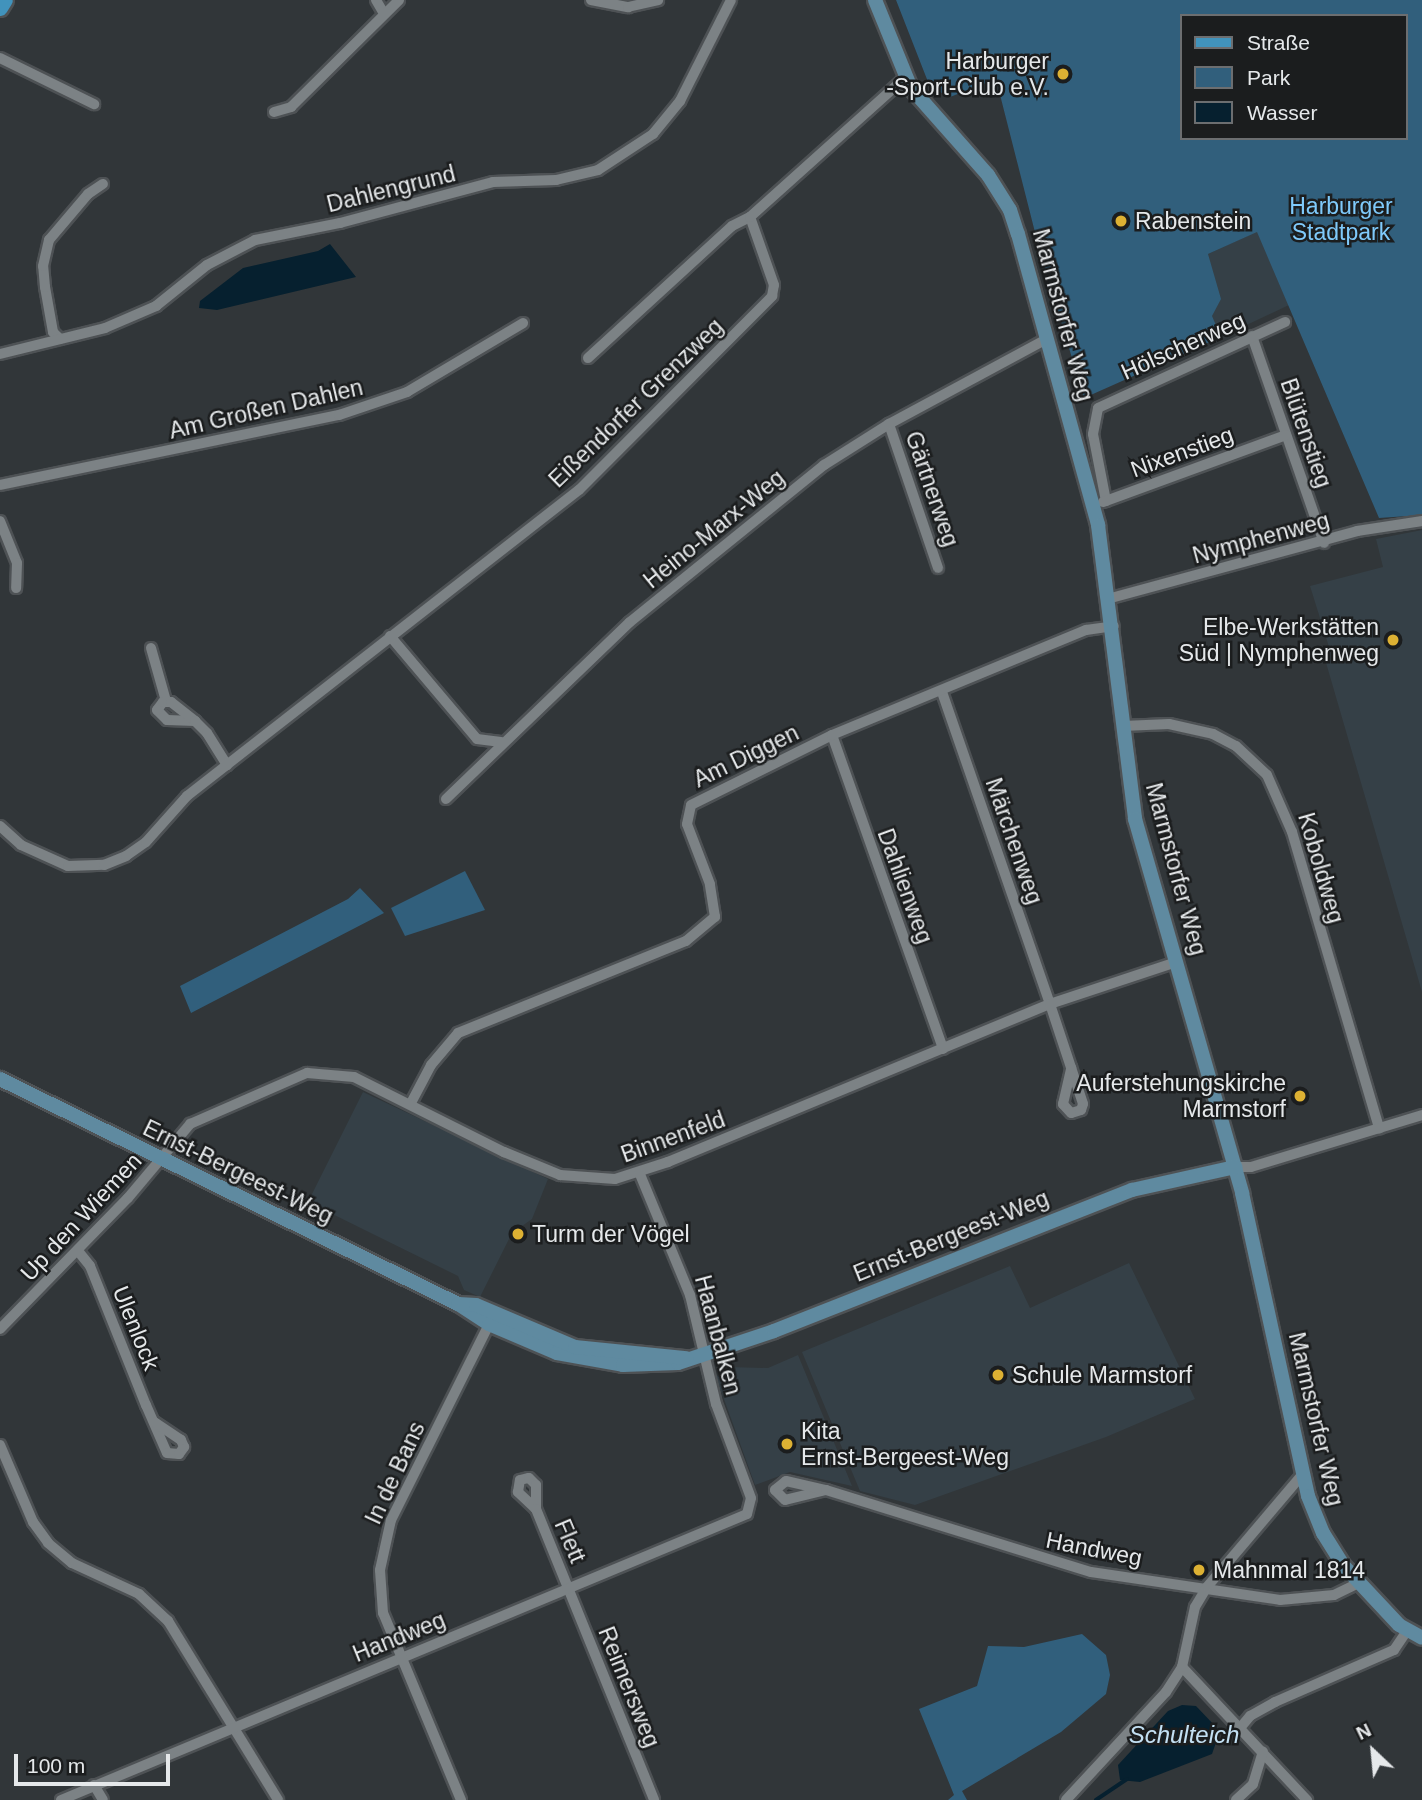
<!DOCTYPE html>
<meta charset="utf-8">
<style>
body{margin:0}
#map{position:relative;width:1422px;height:1800px;overflow:hidden;background:#313639;font-family:Helvetica,sans-serif}
div>[style]{position:absolute}
[style*='--x']{left:calc(var(--x)*1px);top:calc(var(--y)*1px);width:calc(var(--w)*1px);rotate:calc(var(--a)*1deg)}
.built>*{inset:0;background:#354047}
.green>*{inset:0;background:#315f7c}
.water>*{inset:0;background:#06202f}
.stream>*{height:3.5px;margin:-1.75px;padding:0 1.75px;transform-origin:1.75px;border-radius:1.75px;background:#06202f}
.roads{filter:drop-shadow(2px 0 #4e5255) drop-shadow(-2px 0 #4e5255) drop-shadow(0 2px #4e5255) drop-shadow(0 -2px #4e5255)}
.street>*{height:10px;margin:-5px;padding:0 5px;transform-origin:5px;border-radius:5px;background:#7c8285}
.secondary>*{height:14px;margin:-7px;padding:0 7px;transform-origin:7px;border-radius:7px;background:#5f8aa0}
.primary>*{height:16px;margin:-8px;padding:0 8px;transform-origin:8px;border-radius:8px;background:#4193bc}
.dots>*{width:19px;height:19px;translate:-50% -50%;box-sizing:border-box;border:4px solid #1b1d1e;border-radius:50%}
span{translate:-50% -50%;white-space:nowrap;text-align:center;line-height:1.15;-webkit-text-stroke:5px #1b1d1e;paint-order:stroke}
.poi-label{font-size:23px;color:#e5e8ea}
.right{translate:-100% -50%;text-align:right}
.left{translate:0 -50%;text-align:left}
.street-label{font-size:23px;color:#e5e8ea}
.park-label{font-size:23px;color:#7fcafb}
.water-label{font-size:24px;color:#c3e0f3;font-style:italic}
.legend{position:absolute;left:1180px;top:14px;width:228px;height:126px;box-sizing:border-box;background:#1b1d1e;border:2px solid #6c6e70;margin:0;padding:9px 12px;list-style:none;font-size:21px;color:#e5e8ea}
.legend li{display:flex;align-items:center;gap:14px;height:35px}
.legend b{width:35px;border:2px solid #6c6e70}
.north{position:absolute;left:1338px;top:1716px;width:70px;height:70px;-webkit-text-stroke:5px #1b1d1e;paint-order:stroke;rotate:334deg;font-size:19px;font-weight:700;line-height:28px;text-align:center;color:#e5e8ea}
.north::after{content:'';display:block;margin:auto;width:24px;height:32px;background:#e5e8ea;clip-path:polygon(50% 0,100% 100%,50% 72%,0 100%)}
.scale{position:absolute;left:14px;top:1754px;width:156px;height:32px;box-sizing:border-box;border:4px solid #e5e8ea;border-top:0;padding-left:9px;font-size:21px;line-height:24px;white-space:nowrap;color:#e5e8ea;-webkit-text-stroke:5px #1b1d1e;paint-order:stroke}
</style>
<div id="map">
<div class="built">
<div style="clip-path:polygon(1258px 231px,1289px 305px,1221px 337px,1211px 316px,1208px 254px)"></div>
<div style="clip-path:polygon(1422px 530px,1422px 992px,1322px 649px,1329px 647px,1310px 586px,1383px 567px,1376px 539px)"></div>
<div style="clip-path:polygon(363px 1092px,548px 1179px,532px 1219px,512px 1233px,480px 1297px,464px 1290px,458px 1276px,308px 1202px)"></div>
<div style="clip-path:polygon(1129px 1263px,1195px 1399px,1106px 1437px,915px 1505px,860px 1491px,802px 1352px,1010px 1266px,1030px 1308px)"></div>
<div style="clip-path:polygon(798px 1355px,852px 1486px,790px 1472px,755px 1485px,716px 1377px,727px 1367px,768px 1368px)"></div>
</div>
<div class="green">
<div style="clip-path:polygon(evenodd,896px 0,1422px 0,1422px 515px,1379px 518px,1257px 232px,1208px 254px,1221px 299px,1212px 316px,1221px 337px,1084px 398px,1039px 248px,996px 79px,950px 97px,930px 87px,896px 0,1182px 16px,1406px 16px,1406px 138px,1182px 138px,1182px 16px)"></div>
<div style="clip-path:polygon(465px 871px,485px 910px,405px 936px,391px 908px)"></div>
<div style="clip-path:polygon(360px 888px,384px 913px,191px 1013px,180px 986px,348px 899px)"></div>
<div style="clip-path:polygon(1082px 1634px,1106px 1655px,1110px 1675px,1106px 1694px,1061px 1732px,962px 1791px,967px 1800px,948px 1800px,954px 1795px,919px 1709px,977px 1686px,988px 1646px,1024px 1647px)"></div>
</div>
<div class="water">
<div style="clip-path:polygon(330px 244px,356px 277px,217px 310px,199px 308px,200px 301px,243px 268px,318px 251px)"></div>
<div style="clip-path:polygon(1182px 1705px,1196px 1706px,1216px 1727px,1219px 1734px,1212px 1754px,1140px 1782px,1120px 1780px,1118px 1765px,1168px 1711px)"></div>
</div>
<div class="stream">
<div style="--x:1096;--y:1800;--w:37;--a:-34"></div>
</div>
<div class="roads">
<div class="street">
<div style="--x:376;--y:0;--w:14;--a:60"></div>
<div style="--x:591;--y:0;--w:38;--a:11"></div>
<div style="--x:628;--y:7;--w:31;--a:-13"></div>
<div style="--x:0;--y:58;--w:105;--a:26.1"></div>
<div style="--x:274;--y:112;--w:18;--a:-16"></div>
<div style="--x:291;--y:107;--w:152;--a:-44.7"></div>
<div style="--x:1252;--y:336;--w:219;--a:70.8"></div>
<div style="--x:60;--y:339;--w:10;--a:-135"></div>
<div style="--x:53;--y:332;--w:46;--a:-100.1"></div>
<div style="--x:45;--y:287;--w:21;--a:-95"></div>
<div style="--x:43;--y:266;--w:27;--a:-77"></div>
<div style="--x:49;--y:240;--w:60;--a:-49.7"></div>
<div style="--x:88;--y:194;--w:18;--a:-34"></div>
<div style="--x:0;--y:354;--w:108;--a:-13.9"></div>
<div style="--x:105;--y:328;--w:56;--a:-23.3"></div>
<div style="--x:156;--y:306;--w:65;--a:-38.8"></div>
<div style="--x:207;--y:265;--w:54;--a:-27.5"></div>
<div style="--x:255;--y:240;--w:87;--a:-11.3"></div>
<div style="--x:340;--y:223;--w:158;--a:-15"></div>
<div style="--x:493;--y:182;--w:63;--a:-1.8"></div>
<div style="--x:556;--y:180;--w:43;--a:-13.4"></div>
<div style="--x:598;--y:170;--w:66;--a:-33.2"></div>
<div style="--x:653;--y:134;--w:43;--a:-50.7"></div>
<div style="--x:680;--y:101;--w:113;--a:-63.2"></div>
<div style="--x:588;--y:358;--w:195;--a:-42.5"></div>
<div style="--x:732;--y:226;--w:20;--a:-27"></div>
<div style="--x:889;--y:424;--w:152;--a:71.2"></div>
<div style="--x:0;--y:485;--w:346;--a:-11.7"></div>
<div style="--x:339;--y:415;--w:72;--a:-18.7"></div>
<div style="--x:407;--y:392;--w:135;--a:-30.7"></div>
<div style="--x:1106;--y:501;--w:68;--a:-101"></div>
<div style="--x:1093;--y:434;--w:26;--a:-79"></div>
<div style="--x:1098;--y:408;--w:206;--a:-24.7"></div>
<div style="--x:1103;--y:502;--w:195;--a:-20.1"></div>
<div style="--x:0;--y:521;--w:45;--a:68"></div>
<div style="--x:17;--y:563;--w:25;--a:92"></div>
<div style="--x:1111;--y:598;--w:255;--a:-15.2"></div>
<div style="--x:1357;--y:531;--w:66;--a:-8.7"></div>
<div style="--x:390;--y:636;--w:135;--a:49.8"></div>
<div style="--x:477;--y:739;--w:24;--a:7"></div>
<div style="--x:151;--y:648;--w:55;--a:74.2"></div>
<div style="--x:942;--y:692;--w:330;--a:70.9"></div>
<div style="--x:1050;--y:1004;--w:105;--a:71.7"></div>
<div style="--x:1083;--y:1104;--w:6;--a:108"></div>
<div style="--x:1081;--y:1110;--w:10;--a:163"></div>
<div style="--x:1071;--y:1113;--w:12;--a:-132"></div>
<div style="--x:1063;--y:1104;--w:37;--a:-77"></div>
<div style="--x:195;--y:721;--w:28;--a:-178"></div>
<div style="--x:167;--y:720;--w:14;--a:-135"></div>
<div style="--x:157;--y:710;--w:10;--a:-53"></div>
<div style="--x:163;--y:702;--w:8;--a:0"></div>
<div style="--x:171;--y:702;--w:31;--a:38"></div>
<div style="--x:195;--y:721;--w:17;--a:45"></div>
<div style="--x:207;--y:733;--w:38;--a:58"></div>
<div style="--x:1123;--y:726;--w:46;--a:-2.5"></div>
<div style="--x:1169;--y:724;--w:45;--a:12.8"></div>
<div style="--x:1213;--y:734;--w:26;--a:28"></div>
<div style="--x:1236;--y:746;--w:42;--a:43.1"></div>
<div style="--x:1267;--y:775;--w:62;--a:66.3"></div>
<div style="--x:1292;--y:832;--w:309;--a:73.6"></div>
<div style="--x:832;--y:735;--w:333;--a:70.5"></div>
<div style="--x:446;--y:799;--w:255;--a:-43.9"></div>
<div style="--x:630;--y:622;--w:250;--a:-39"></div>
<div style="--x:824;--y:465;--w:77;--a:-32.2"></div>
<div style="--x:889;--y:424;--w:177;--a:-28.3"></div>
<div style="--x:0;--y:826;--w:28;--a:42"></div>
<div style="--x:21;--y:845;--w:51;--a:24.1"></div>
<div style="--x:68;--y:866;--w:36;--a:-2"></div>
<div style="--x:104;--y:865;--w:24;--a:-22"></div>
<div style="--x:126;--y:856;--w:24;--a:-35"></div>
<div style="--x:146;--y:842;--w:62;--a:-48.3"></div>
<div style="--x:187;--y:796;--w:497;--a:-38"></div>
<div style="--x:579;--y:490;--w:274;--a:-45.1"></div>
<div style="--x:772;--y:296;--w:11;--a:-80"></div>
<div style="--x:774;--y:285;--w:72;--a:-109.4"></div>
<div style="--x:750;--y:217;--w:208;--a:-41.9"></div>
<div style="--x:411;--y:1103;--w:43;--a:-62.2"></div>
<div style="--x:431;--y:1065;--w:42;--a:-49.8"></div>
<div style="--x:458;--y:1033;--w:246;--a:-22"></div>
<div style="--x:686;--y:941;--w:38;--a:-40"></div>
<div style="--x:715;--y:917;--w:33;--a:-99"></div>
<div style="--x:710;--y:884;--w:64;--a:-111"></div>
<div style="--x:687;--y:824;--w:19;--a:-78"></div>
<div style="--x:691;--y:805;--w:157;--a:-26.4"></div>
<div style="--x:832;--y:735;--w:275;--a:-22.5"></div>
<div style="--x:1086;--y:630;--w:28;--a:-8"></div>
<div style="--x:1235;--y:1167;--w:16;--a:0"></div>
<div style="--x:1251;--y:1167;--w:179;--a:-16.9"></div>
<div style="--x:78;--y:1251;--w:19;--a:51"></div>
<div style="--x:90;--y:1266;--w:150;--a:68.1"></div>
<div style="--x:146;--y:1405;--w:52;--a:66.4"></div>
<div style="--x:167;--y:1453;--w:12;--a:5"></div>
<div style="--x:179;--y:1454;--w:9;--a:-54"></div>
<div style="--x:184;--y:1447;--w:8;--a:-113"></div>
<div style="--x:181;--y:1440;--w:32;--a:-146"></div>
<div style="--x:0;--y:1329;--w:183;--a:-45.7"></div>
<div style="--x:128;--y:1198;--w:97;--a:-50"></div>
<div style="--x:190;--y:1124;--w:128;--a:-23.6"></div>
<div style="--x:307;--y:1073;--w:47;--a:4.9"></div>
<div style="--x:354;--y:1077;--w:168;--a:26.6"></div>
<div style="--x:504;--y:1152;--w:61;--a:22.3"></div>
<div style="--x:560;--y:1175;--w:55;--a:4.2"></div>
<div style="--x:615;--y:1179;--w:56;--a:-17.8"></div>
<div style="--x:668;--y:1162;--w:413;--a:-22.5"></div>
<div style="--x:1050;--y:1004;--w:133;--a:-18.4"></div>
<div style="--x:0;--y:1445;--w:84;--a:66.8"></div>
<div style="--x:33;--y:1522;--w:26;--a:54"></div>
<div style="--x:48;--y:1543;--w:31;--a:40"></div>
<div style="--x:72;--y:1563;--w:74;--a:24.8"></div>
<div style="--x:139;--y:1594;--w:40;--a:43"></div>
<div style="--x:168;--y:1621;--w:210;--a:58.4"></div>
<div style="--x:826;--y:1490;--w:42;--a:166.3"></div>
<div style="--x:785;--y:1500;--w:14;--a:-135"></div>
<div style="--x:775;--y:1490;--w:14;--a:-39"></div>
<div style="--x:786;--y:1481;--w:41;--a:12.7"></div>
<div style="--x:826;--y:1490;--w:277;--a:17.2"></div>
<div style="--x:1091;--y:1572;--w:191;--a:8.4"></div>
<div style="--x:1280;--y:1600;--w:54;--a:-5.3"></div>
<div style="--x:1334;--y:1595;--w:28;--a:-26"></div>
<div style="--x:536;--y:1509;--w:25;--a:-137"></div>
<div style="--x:518;--y:1492;--w:12;--a:-81"></div>
<div style="--x:520;--y:1480;--w:9;--a:-13"></div>
<div style="--x:529;--y:1478;--w:10;--a:45"></div>
<div style="--x:536;--y:1485;--w:24;--a:90"></div>
<div style="--x:536;--y:1509;--w:314;--a:67.9"></div>
<div style="--x:1182;--y:1667;--w:183;--a:46.8"></div>
<div style="--x:1240;--y:1728;--w:16;--a:-50"></div>
<div style="--x:1250;--y:1716;--w:29;--a:-29"></div>
<div style="--x:1275;--y:1702;--w:130;--a:-23.6"></div>
<div style="--x:1394;--y:1650;--w:23;--a:-56"></div>
<div style="--x:94;--y:1785;--w:17;--a:59"></div>
<div style="--x:61;--y:1800;--w:743;--a:-22.63"></div>
<div style="--x:747;--y:1514;--w:16;--a:-76"></div>
<div style="--x:751;--y:1498;--w:100;--a:-110.4"></div>
<div style="--x:716;--y:1404;--w:112;--a:-103.4"></div>
<div style="--x:690;--y:1295;--w:131;--a:-112.5"></div>
<div style="--x:461;--y:1800;--w:203;--a:-112.6"></div>
<div style="--x:383;--y:1613;--w:43;--a:-94"></div>
<div style="--x:380;--y:1570;--w:51;--a:-77.6"></div>
<div style="--x:391;--y:1520;--w:224;--a:-63.4"></div>
<div style="--x:1066;--y:1800;--w:147;--a:-47.2"></div>
<div style="--x:1166;--y:1692;--w:30;--a:-57"></div>
<div style="--x:1182;--y:1667;--w:61;--a:-77.8"></div>
<div style="--x:1195;--y:1607;--w:23;--a:-59"></div>
<div style="--x:1207;--y:1587;--w:147;--a:-49.7"></div>
<div style="--x:1236;--y:1800;--w:23;--a:-43"></div>
<div style="--x:1253;--y:1784;--w:34;--a:-73"></div>
</div>
<div class="secondary">
<div style="--x:875;--y:0;--w:95;--a:67.8"></div>
<div style="--x:911;--y:88;--w:116;--a:48.5"></div>
<div style="--x:988;--y:175;--w:41;--a:57.8"></div>
<div style="--x:1010;--y:210;--w:25;--a:72"></div>
<div style="--x:1018;--y:234;--w:302;--a:74.6"></div>
<div style="--x:1098;--y:525;--w:296;--a:82.8"></div>
<div style="--x:1135;--y:819;--w:389;--a:74"></div>
<div style="--x:1242;--y:1193;--w:310;--a:77.7"></div>
<div style="--x:1308;--y:1496;--w:40;--a:68"></div>
<div style="--x:1323;--y:1533;--w:36;--a:58"></div>
<div style="--x:1342;--y:1564;--w:83;--a:46.9"></div>
<div style="--x:1399;--y:1625;--w:26;--a:29"></div>
<div style="--x:0;--y:1079;--w:510;--a:26.16"></div>
<div style="--x:458;--y:1304;--w:37;--a:33"></div>
<div style="--x:489;--y:1324;--w:74;--a:23.1"></div>
<div style="--x:557;--y:1353;--w:67;--a:10.3"></div>
<div style="--x:623;--y:1365;--w:55;--a:-2.1"></div>
<div style="--x:678;--y:1363;--w:101;--a:-18.4"></div>
<div style="--x:774;--y:1331;--w:385;--a:-21.5"></div>
<div style="--x:1132;--y:1190;--w:106;--a:-12.6"></div>
<div style="--x:458;--y:1304;--w:18;--a:3"></div>
<div style="--x:476;--y:1305;--w:108;--a:23"></div>
<div style="--x:575;--y:1347;--w:112;--a:5.7"></div>
</div>
<div class="primary">
<div style="--x:0;--y:8;--w:9;--a:-58"></div>
</div>
</div>
<div class="dots">
<div style="left:1063px;top:74px;background:#ddb133"></div>
<div style="left:1121px;top:221px;background:#ddb133"></div>
<div style="left:1393px;top:640px;background:#ddb133"></div>
<div style="left:1300px;top:1096px;background:#ddb133"></div>
<div style="left:518px;top:1234px;background:#ddb133"></div>
<div style="left:998px;top:1375px;background:#ddb133"></div>
<div style="left:787px;top:1444px;background:#ddb133"></div>
<div style="left:1199px;top:1570px;background:#ddb133"></div>
</div>
<div class="poi-label">
<span class="right" style="left:1049px;top:74px">Harburger<br>-Sport-Club e.V.</span>
<span class="left" style="left:1135px;top:221px">Rabenstein</span>
<span class="right" style="left:1379px;top:640px">Elbe-Werkstätten<br>Süd | Nymphenweg</span>
<span class="right" style="left:1286px;top:1096px">Auferstehungskirche<br>Marmstorf</span>
<span class="left" style="left:532px;top:1234px">Turm der Vögel</span>
<span class="left" style="left:1012px;top:1375px">Schule Marmstorf</span>
<span class="left" style="left:801px;top:1444px">Kita<br>Ernst-Bergeest-Weg</span>
<span class="left" style="left:1213px;top:1570px">Mahnmal 1814</span>
</div>
<div class="street-label">
<span style="left:391px;top:189px;rotate:-14deg">Dahlengrund</span>
<span style="left:1063px;top:315px;rotate:75deg">Marmstorfer Weg</span>
<span style="left:1183px;top:346px;rotate:-24deg">Hölscherweg</span>
<span style="left:636px;top:403px;rotate:-44deg">Eißendorfer Grenzweg</span>
<span style="left:266px;top:409px;rotate:-13deg">Am Großen Dahlen</span>
<span style="left:1306px;top:433px;rotate:71deg">Blütenstieg</span>
<span style="left:1182px;top:452px;rotate:-20deg">Nixenstieg</span>
<span style="left:932px;top:489px;rotate:71deg">Gärtnerweg</span>
<span style="left:714px;top:529px;rotate:-39deg">Heino-Marx-Weg</span>
<span style="left:1261px;top:538px;rotate:-15deg">Nymphenweg</span>
<span style="left:746px;top:756px;rotate:-26deg">Am Diggen</span>
<span style="left:1014px;top:841px;rotate:71deg">Märchenweg</span>
<span style="left:1321px;top:868px;rotate:74deg">Koboldweg</span>
<span style="left:1176px;top:869px;rotate:75deg">Marmstorfer Weg</span>
<span style="left:905px;top:886px;rotate:70deg">Dahlienweg</span>
<span style="left:673px;top:1137px;rotate:-20deg">Binnenfeld</span>
<span style="left:238px;top:1172px;rotate:26deg">Ernst-Bergeest-Weg</span>
<span style="left:81px;top:1217px;rotate:-47deg">Up den Wiemen</span>
<span style="left:951px;top:1236px;rotate:-22deg">Ernst-Bergeest-Weg</span>
<span style="left:136px;top:1328px;rotate:68deg">Ulenlock</span>
<span style="left:718px;top:1335px;rotate:75deg">Haanbalken</span>
<span style="left:1316px;top:1419px;rotate:77deg">Marmstorfer Weg</span>
<span style="left:395px;top:1473px;rotate:-65deg">In de Bans</span>
<span style="left:570px;top:1541px;rotate:67deg">Flett</span>
<span style="left:1094px;top:1549px;rotate:11deg">Handweg</span>
<span style="left:399px;top:1637px;rotate:-22deg">Handweg</span>
<span style="left:629px;top:1687px;rotate:68deg">Reimersweg</span>
</div>
<div class="park-label">
<span style="left:1341px;top:219px">Harburger<br>Stadtpark</span>
</div>
<div class="water-label">
<span style="left:1184px;top:1735px">Schulteich</span>
</div>
<ul class="legend">
<li><b style="height:9px;background:#4193bc"></b>Straße</li>
<li><b style="height:19px;background:#315f7c"></b>Park</li>
<li><b style="height:19px;background:#06202f"></b>Wasser</li>
</ul>
<div class="north">N</div>
<div class="scale">100 m</div>
</div>
